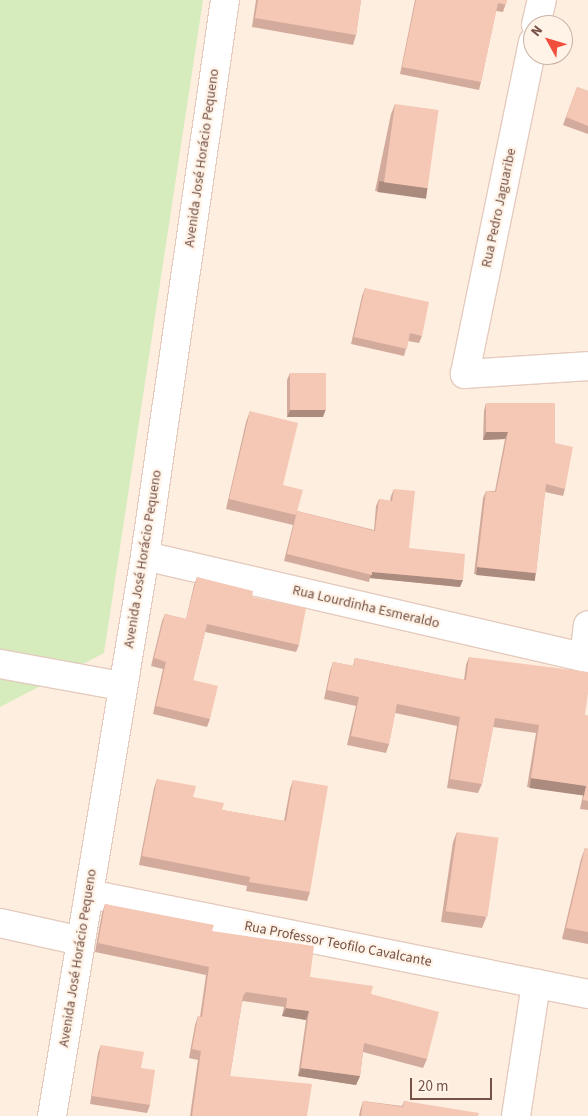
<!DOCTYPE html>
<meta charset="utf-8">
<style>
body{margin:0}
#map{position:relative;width:588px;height:1116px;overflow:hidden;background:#feeedf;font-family:"Source Sans 3",sans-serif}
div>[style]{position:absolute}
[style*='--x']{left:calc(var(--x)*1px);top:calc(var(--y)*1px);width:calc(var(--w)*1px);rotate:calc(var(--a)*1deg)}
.green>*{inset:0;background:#d6ecbd}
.roads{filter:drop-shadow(1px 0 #e4cbbe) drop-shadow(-1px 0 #e4cbbe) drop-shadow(0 1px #e4cbbe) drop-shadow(0 -1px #e4cbbe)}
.minor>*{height:28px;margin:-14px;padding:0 14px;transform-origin:14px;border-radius:14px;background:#fff}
.wall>*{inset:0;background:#d3ab9c}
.shaded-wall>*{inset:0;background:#ac8b7f;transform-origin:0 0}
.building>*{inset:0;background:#f5c7b5;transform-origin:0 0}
span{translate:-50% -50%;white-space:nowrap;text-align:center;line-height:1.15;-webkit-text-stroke:4.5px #fff3e7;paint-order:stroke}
.street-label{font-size:14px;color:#765145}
.north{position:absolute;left:523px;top:15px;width:50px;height:50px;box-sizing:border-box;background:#fff3e7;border:1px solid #c8b2a6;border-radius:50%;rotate:309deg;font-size:14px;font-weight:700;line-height:20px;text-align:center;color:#765145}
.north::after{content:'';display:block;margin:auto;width:18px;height:22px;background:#f14e3b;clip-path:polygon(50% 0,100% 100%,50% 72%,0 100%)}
.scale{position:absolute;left:410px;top:1078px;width:82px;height:22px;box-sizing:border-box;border:2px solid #765145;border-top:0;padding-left:6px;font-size:15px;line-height:18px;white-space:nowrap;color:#765145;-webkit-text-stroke:4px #fff3e7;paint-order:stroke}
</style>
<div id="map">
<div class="green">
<div style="clip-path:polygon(0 0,203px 0,104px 653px,0 707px)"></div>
</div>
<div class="roads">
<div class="minor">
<div style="--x:536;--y:25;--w:26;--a:-77"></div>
<div style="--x:533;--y:42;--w:339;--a:101.6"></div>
<div style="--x:465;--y:374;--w:123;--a:-3.7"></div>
<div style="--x:145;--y:556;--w:455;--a:13"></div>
<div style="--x:584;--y:657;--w:32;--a:-83"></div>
<div style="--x:0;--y:664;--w:123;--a:10.3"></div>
<div style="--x:89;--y:894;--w:509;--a:11.33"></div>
<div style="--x:0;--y:923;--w:83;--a:12.5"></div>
<div style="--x:52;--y:1116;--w:568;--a:-80.57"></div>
<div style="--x:145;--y:556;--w:562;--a:-81.81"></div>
<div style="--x:516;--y:1116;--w:134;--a:-81.4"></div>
</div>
</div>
<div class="wall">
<div style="clip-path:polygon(256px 0,361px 0,356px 35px,353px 45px,252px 27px)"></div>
<div style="clip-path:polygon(415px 0,507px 0,503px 12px,496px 11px,481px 82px,479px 90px,400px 74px)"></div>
<div style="clip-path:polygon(577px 87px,588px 91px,588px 134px,563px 125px)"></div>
<div style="clip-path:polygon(395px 104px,424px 198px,375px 191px,391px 114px)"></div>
<div style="clip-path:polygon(365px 288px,422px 336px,419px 343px,408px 341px,404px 356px,351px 344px,362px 296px)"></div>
<div style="clip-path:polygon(290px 373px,323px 417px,287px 417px,287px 380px)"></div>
<div style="clip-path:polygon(486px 403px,555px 443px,565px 489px,563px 496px,545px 492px,536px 573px,533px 580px,474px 574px,483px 498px,486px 491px,495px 491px,505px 439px,483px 440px,484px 411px)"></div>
<div style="clip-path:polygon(250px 411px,283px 485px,297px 511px,374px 530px,376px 506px,379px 499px,390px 501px,391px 496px,394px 489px,409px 548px,460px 587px,370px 578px,369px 582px,284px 561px,293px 525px,226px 509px,246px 422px)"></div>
<div style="clip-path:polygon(197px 577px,252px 597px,299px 645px,296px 652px,205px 632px,193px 680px,210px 719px,207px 727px,153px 714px,163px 669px,151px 666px,162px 621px,165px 614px,186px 619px,194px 585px)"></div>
<div style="clip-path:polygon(469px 657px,585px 715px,588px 716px,588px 810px,580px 809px,583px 795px,527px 787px,536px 733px,493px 727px,482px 784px,478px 793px,447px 788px,457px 726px,395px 713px,389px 744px,386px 753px,347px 745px,356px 706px,324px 699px,330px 671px,333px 662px,353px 666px,355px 658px,464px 680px,466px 665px)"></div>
<div style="clip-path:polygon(157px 779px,193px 797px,222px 810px,284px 821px,290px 789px,293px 780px,310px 892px,307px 901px,246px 891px,247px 886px,139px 865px,154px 788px)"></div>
<div style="clip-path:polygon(457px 832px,486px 918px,482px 928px,441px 922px,453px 842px)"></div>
<div style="clip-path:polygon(585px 848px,588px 849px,588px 944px,562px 939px,581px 859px)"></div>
<div style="clip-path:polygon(105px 904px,212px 931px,310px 977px,371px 994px,427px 1059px,423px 1068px,363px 1052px,360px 1076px,356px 1085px,298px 1076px,306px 1020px,282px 1016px,284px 1007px,243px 1001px,242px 1002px,230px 1076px,307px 1116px,190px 1116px,198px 1060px,189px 1058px,195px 1025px,198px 1016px,200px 1017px,206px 975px,95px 952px,102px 913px)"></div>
<div style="clip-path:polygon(101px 1045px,141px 1068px,150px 1105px,147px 1113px,90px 1104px,98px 1053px)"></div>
<div style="clip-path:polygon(363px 1101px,402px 1106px,404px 1101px,478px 1116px,359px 1116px,360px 1111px)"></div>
</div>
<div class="shaded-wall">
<div style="left:379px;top:181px;width:49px;height:11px;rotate:8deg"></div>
<div style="clip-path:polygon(326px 409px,323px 417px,287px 417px,290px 410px)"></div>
<div style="clip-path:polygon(486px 432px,508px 432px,505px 439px,483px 440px)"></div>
<div style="left:477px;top:567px;width:59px;height:8px;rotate:6deg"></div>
<div style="clip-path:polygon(372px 572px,463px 580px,460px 587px,370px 578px)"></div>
<div style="left:531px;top:778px;width:56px;height:10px;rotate:8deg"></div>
<div style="clip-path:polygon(286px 1008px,309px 1011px,306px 1020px,282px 1016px)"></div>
<div style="clip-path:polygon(301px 1068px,360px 1076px,356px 1085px,298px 1076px)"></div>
</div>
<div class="building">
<div style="clip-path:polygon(258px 0,361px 0,356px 35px,255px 18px)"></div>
<div style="clip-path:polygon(416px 0,507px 0,506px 5px,498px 3px,481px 82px,402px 67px)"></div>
<div style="clip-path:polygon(577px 87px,588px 91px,588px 126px,566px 117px)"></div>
<div style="left:395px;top:104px;width:44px;height:79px;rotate:8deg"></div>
<div style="clip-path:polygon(365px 288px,429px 302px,422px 336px,410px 333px,407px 349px,354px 337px)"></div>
<div style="left:290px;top:373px;width:36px;height:37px"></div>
<div style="clip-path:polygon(486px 403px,555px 403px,555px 443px,573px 447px,565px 489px,546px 484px,536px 573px,477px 567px,486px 491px,496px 492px,508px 432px,486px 432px)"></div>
<div style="clip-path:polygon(250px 411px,298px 423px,283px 485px,303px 490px,296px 515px,229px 499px)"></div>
<div style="clip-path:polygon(394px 489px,415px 491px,409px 548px,465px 554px,463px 580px,372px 572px,372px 575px,287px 554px,297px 511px,375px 531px,379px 499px,392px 501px)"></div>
<div style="clip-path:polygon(197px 577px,253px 591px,252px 597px,306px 608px,299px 645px,207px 624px,193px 680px,218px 686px,210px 719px,156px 706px,166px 662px,154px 658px,165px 614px,186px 619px)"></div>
<div style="clip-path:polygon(469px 657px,588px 672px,588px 693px,585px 715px,588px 716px,588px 801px,583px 800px,586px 786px,531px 778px,539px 725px,495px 718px,482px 784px,450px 779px,460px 717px,397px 704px,389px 744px,351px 736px,359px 697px,327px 690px,333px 662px,354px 666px,355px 658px,466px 680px)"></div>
<div style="clip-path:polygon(157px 779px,196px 786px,193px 797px,224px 803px,222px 810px,286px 821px,293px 780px,328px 786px,310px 892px,249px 882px,250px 877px,142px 856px)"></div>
<div style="left:457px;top:832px;width:42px;height:80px;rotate:8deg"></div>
<div style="clip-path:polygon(585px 848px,588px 849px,588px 932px,566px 928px)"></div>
<div style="clip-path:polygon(105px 904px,214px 925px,212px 931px,314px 946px,310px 977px,373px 986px,371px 994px,439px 1012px,427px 1059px,364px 1043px,360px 1076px,301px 1068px,309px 1011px,286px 1008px,287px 998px,246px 992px,243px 996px,230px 1076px,312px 1084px,307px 1116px,192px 1116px,201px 1051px,192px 1049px,198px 1016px,202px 1017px,209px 967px,98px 943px)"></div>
<div style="clip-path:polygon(101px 1045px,144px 1052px,141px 1068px,155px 1070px,150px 1105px,92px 1096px)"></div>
<div style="clip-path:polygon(363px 1101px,403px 1107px,404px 1101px,479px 1113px,478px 1116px,361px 1116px)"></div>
</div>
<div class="street-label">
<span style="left:202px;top:158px;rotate:-82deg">Avenida José Horácio Pequeno</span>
<span style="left:499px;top:208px;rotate:-78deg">Rua Pedro Jaguaribe</span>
<span style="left:143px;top:559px;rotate:-81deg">Avenida José Horácio Pequeno</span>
<span style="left:366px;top:607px;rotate:13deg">Rua Lourdinha Esmeraldo</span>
<span style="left:338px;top:944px;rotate:11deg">Rua Professor Teofilo Cavalcante</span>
<span style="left:78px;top:958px;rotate:-81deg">Avenida José Horácio Pequeno</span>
</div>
<div class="north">N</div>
<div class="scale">20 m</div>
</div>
